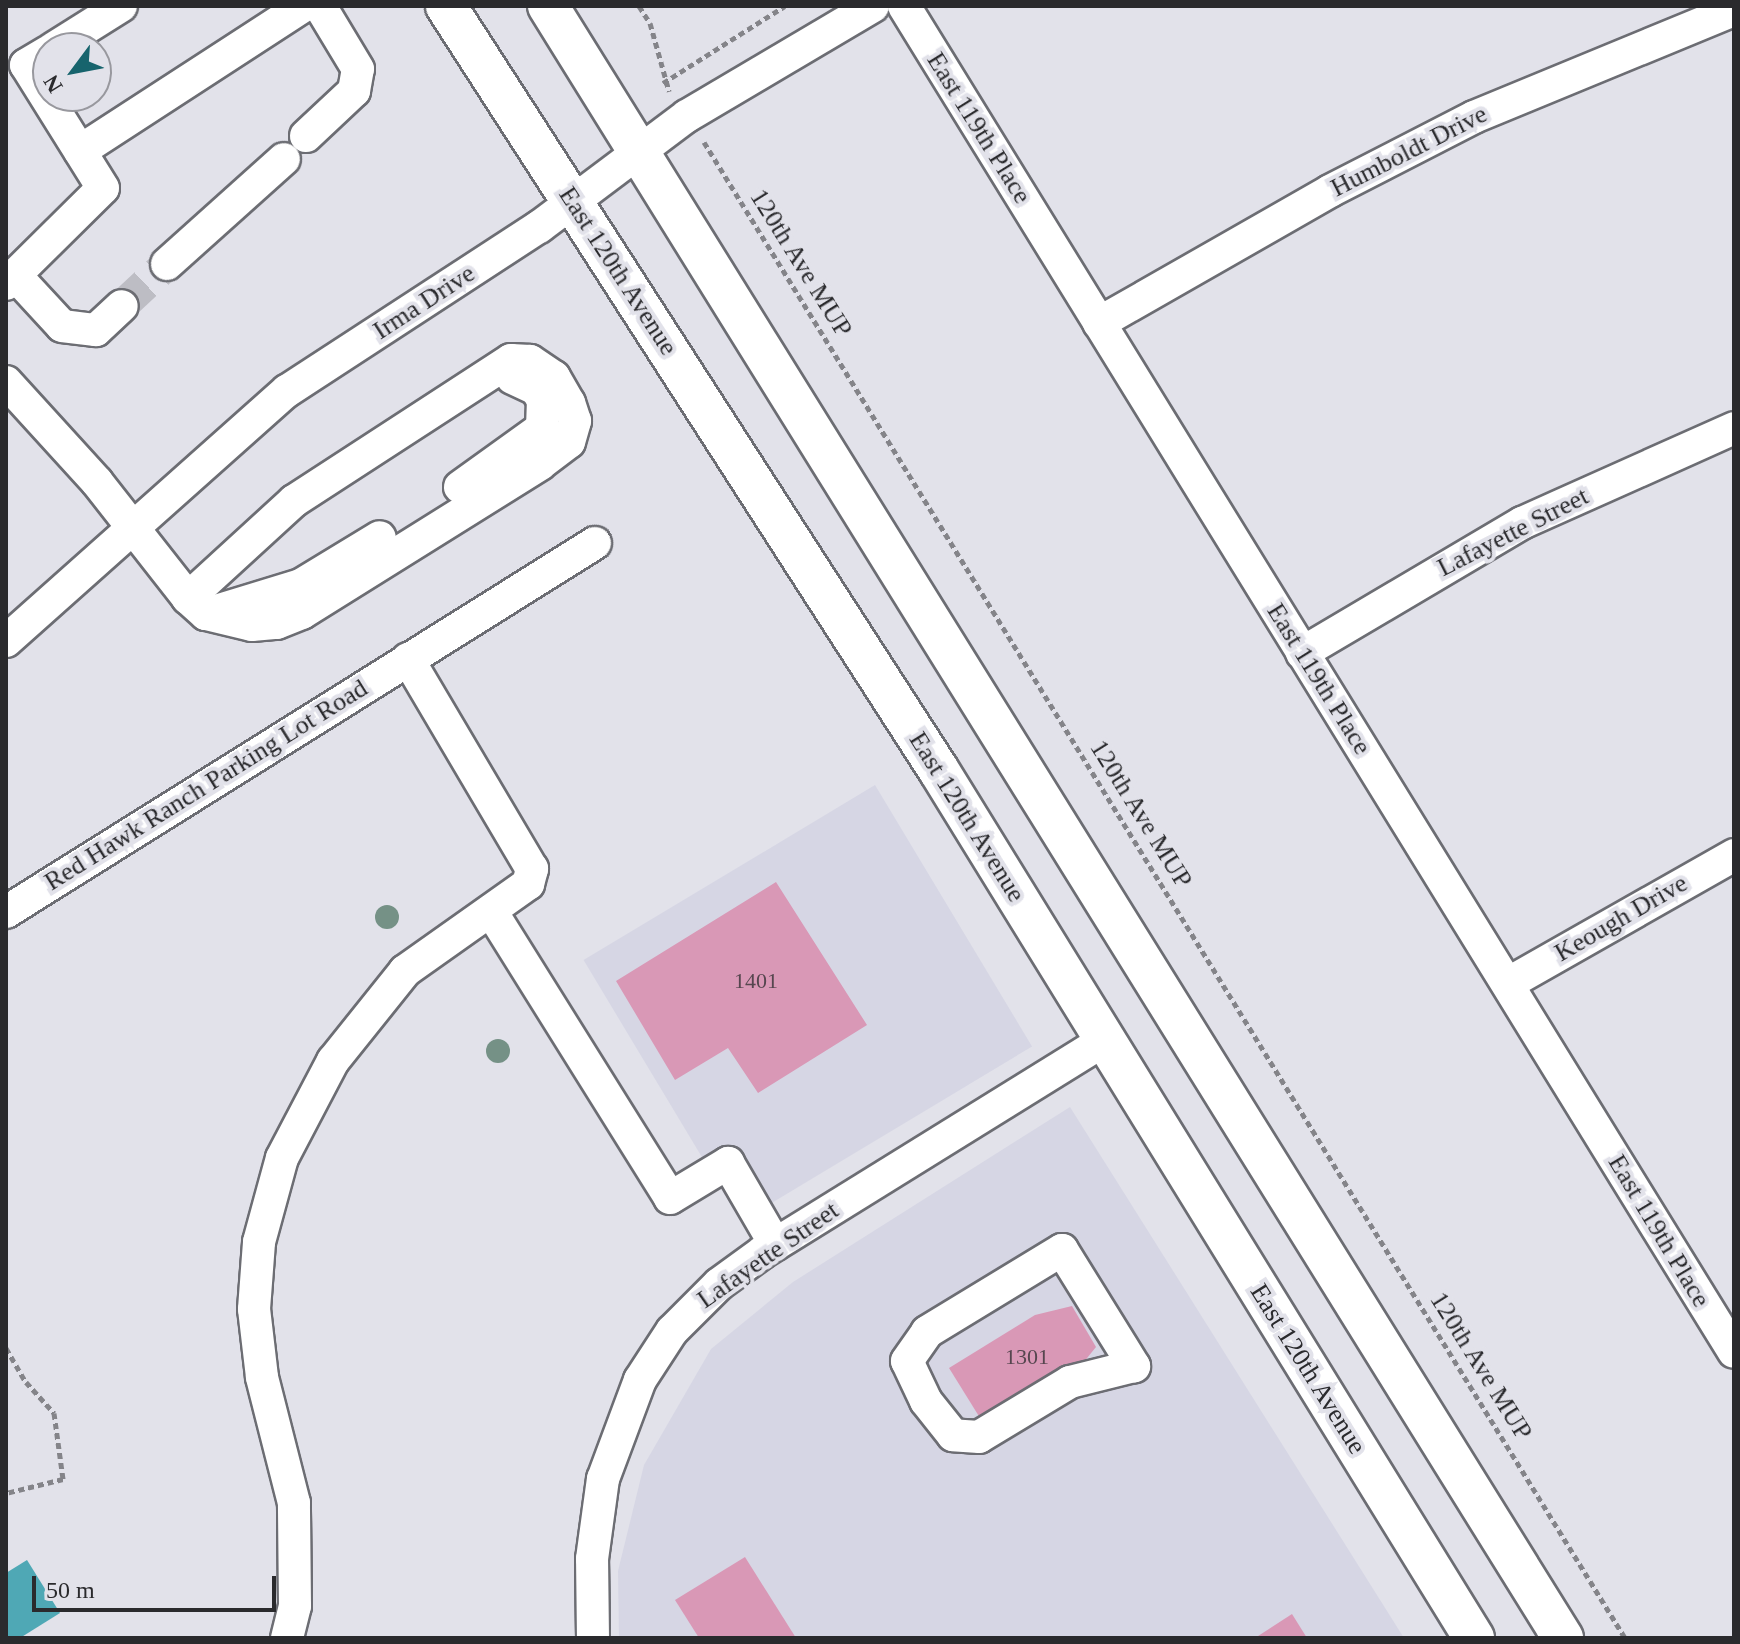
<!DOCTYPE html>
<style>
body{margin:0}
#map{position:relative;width:1740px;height:1644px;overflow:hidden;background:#e2e2ea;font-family:"Times New Roman",serif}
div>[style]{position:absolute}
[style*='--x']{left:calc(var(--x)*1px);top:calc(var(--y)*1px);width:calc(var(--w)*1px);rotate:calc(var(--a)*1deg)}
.built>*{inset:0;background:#d6d6e4;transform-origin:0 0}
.water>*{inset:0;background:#4fa8b5}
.building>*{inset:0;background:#d998b6}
.minor-tunnel>*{height:32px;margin-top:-16px;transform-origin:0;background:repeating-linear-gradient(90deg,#bdbdc4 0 32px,transparent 0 48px)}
.path>*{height:5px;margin-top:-2.5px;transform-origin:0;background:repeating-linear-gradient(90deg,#848489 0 6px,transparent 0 10px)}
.roads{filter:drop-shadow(2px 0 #6c6d73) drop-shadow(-2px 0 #6c6d73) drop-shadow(0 2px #6c6d73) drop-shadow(0 -2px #6c6d73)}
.minor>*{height:32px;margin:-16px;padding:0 16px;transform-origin:16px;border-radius:16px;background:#fff}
.major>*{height:40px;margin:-20px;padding:0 20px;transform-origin:20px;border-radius:20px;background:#fff}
.trees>*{width:24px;height:24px;margin:-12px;border-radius:50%;background:#759186}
span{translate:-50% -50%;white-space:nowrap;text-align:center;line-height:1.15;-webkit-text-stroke:8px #e2e2ea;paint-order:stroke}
.number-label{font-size:22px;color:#56464f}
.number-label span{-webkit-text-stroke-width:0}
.street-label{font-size:26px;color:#2a2a2d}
.frame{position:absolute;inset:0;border:8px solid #2a2a2d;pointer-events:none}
.north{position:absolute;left:32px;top:32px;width:80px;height:80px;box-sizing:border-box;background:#e2e2ea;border:2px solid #98989e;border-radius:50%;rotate:238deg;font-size:22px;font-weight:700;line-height:32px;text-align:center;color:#2a2a2d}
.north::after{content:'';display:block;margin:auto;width:28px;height:36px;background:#17646d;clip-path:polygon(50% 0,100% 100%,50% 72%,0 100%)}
.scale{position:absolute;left:32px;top:1576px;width:244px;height:36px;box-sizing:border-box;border:4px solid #2a2a2d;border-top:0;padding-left:10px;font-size:24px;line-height:28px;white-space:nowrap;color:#2a2a2d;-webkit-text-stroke:6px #e2e2ea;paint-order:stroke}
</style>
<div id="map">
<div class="built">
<div style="left:875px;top:785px;width:305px;height:340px;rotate:59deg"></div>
<div style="clip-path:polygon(1070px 1107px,1404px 1638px,619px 1638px,618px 1571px,644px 1465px,711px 1349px,793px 1282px)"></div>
</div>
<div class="water">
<div style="clip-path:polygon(27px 1560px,60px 1613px,20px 1638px,6px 1638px,6px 1573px)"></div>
</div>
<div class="building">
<div style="clip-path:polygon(776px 882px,867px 1025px,758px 1093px,728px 1048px,675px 1080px,616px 981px)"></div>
<div style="clip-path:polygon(1072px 1306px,1096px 1347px,1079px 1368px,985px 1426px,949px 1368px,1035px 1315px)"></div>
<div style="clip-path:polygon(745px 1557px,796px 1638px,699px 1638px,675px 1600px)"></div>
<div style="clip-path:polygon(1292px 1614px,1307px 1638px,1255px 1638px)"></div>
</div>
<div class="minor-tunnel">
<div style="--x:122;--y:306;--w:62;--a:-43"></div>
</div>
<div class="path">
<div style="--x:639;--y:6;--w:20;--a:57"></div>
<div style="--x:650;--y:23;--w:71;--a:74.4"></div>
<div style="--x:663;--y:83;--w:144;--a:-32.3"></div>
<div style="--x:704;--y:142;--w:1757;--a:58.38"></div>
<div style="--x:6;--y:1348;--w:39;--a:60"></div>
<div style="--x:26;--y:1382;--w:42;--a:47.9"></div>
<div style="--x:54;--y:1413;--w:67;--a:82.2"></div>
<div style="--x:63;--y:1479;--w:59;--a:166.2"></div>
</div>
<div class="roads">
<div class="minor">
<div style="--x:904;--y:6;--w:1581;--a:58.34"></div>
<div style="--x:54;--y:48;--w:79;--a:-32.1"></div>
<div style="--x:306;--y:136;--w:66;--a:-43.2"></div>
<div style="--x:354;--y:91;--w:22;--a:-80"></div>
<div style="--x:358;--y:69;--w:74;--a:-121.1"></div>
<div style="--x:80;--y:151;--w:266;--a:-33"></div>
<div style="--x:167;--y:264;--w:157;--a:-41.9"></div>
<div style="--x:15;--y:275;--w:69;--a:47.3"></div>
<div style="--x:62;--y:326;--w:34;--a:7"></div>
<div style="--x:96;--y:330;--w:35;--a:-43"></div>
<div style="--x:6;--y:284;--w:136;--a:-44.7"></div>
<div style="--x:103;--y:188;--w:145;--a:-122"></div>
<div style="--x:26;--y:65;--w:26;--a:-31"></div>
<div style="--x:1099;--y:323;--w:266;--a:-29.7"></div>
<div style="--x:1330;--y:191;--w:162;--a:-27.2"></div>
<div style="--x:1474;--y:117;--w:281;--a:-22.4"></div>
<div style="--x:6;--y:382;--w:135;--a:47.7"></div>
<div style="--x:97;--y:482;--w:147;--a:51.9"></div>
<div style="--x:188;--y:598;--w:24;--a:42"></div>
<div style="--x:206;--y:614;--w:47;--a:13.4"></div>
<div style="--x:252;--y:625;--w:25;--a:-5"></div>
<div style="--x:277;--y:623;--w:27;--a:-22"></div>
<div style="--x:302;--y:613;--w:281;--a:-32"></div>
<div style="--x:540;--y:464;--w:36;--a:-37"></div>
<div style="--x:569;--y:442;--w:22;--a:-74"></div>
<div style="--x:575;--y:421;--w:19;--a:-108"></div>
<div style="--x:569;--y:403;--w:30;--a:-120"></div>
<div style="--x:554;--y:377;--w:29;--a:-146"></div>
<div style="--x:530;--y:361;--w:19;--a:-177"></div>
<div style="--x:511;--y:360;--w:259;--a:147"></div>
<div style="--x:294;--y:501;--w:144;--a:137.5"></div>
<div style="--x:460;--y:487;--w:101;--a:-35.7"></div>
<div style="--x:542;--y:428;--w:28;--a:-88"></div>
<div style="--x:543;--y:400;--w:13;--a:-122"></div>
<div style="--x:536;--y:389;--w:26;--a:-155"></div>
<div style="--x:206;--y:614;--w:99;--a:-17"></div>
<div style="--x:301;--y:585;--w:92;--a:-31.3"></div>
<div style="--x:6;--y:641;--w:376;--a:-41.7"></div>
<div style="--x:287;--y:391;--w:301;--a:-33.1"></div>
<div style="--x:539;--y:227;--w:185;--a:-36.9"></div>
<div style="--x:687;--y:116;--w:216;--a:-30.6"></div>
<div style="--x:1302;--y:653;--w:256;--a:-30.6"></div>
<div style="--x:1522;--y:523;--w:232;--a:-24.1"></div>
<div style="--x:491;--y:911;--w:338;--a:58"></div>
<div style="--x:670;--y:1198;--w:68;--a:-31.1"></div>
<div style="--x:728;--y:1163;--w:94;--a:59.9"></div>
<div style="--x:6;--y:912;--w:695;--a:-32.07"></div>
<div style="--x:1509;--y:983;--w:259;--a:-29.6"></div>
<div style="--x:1062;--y:1250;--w:137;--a:58.2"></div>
<div style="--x:1134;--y:1366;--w:66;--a:166"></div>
<div style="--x:1070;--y:1382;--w:106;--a:148.9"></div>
<div style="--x:979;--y:1437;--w:26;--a:-176"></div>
<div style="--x:953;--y:1435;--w:43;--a:-128.5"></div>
<div style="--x:926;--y:1401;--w:44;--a:-115.4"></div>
<div style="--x:907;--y:1361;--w:35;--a:-55"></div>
<div style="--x:927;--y:1332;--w:158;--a:-31.3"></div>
<div style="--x:287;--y:1638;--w:33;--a:-76"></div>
<div style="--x:295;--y:1606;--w:103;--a:-90.6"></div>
<div style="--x:294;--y:1503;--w:130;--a:-104.3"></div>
<div style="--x:262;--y:1377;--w:68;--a:-96.7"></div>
<div style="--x:254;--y:1309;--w:67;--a:-85.7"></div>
<div style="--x:259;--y:1242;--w:87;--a:-74.7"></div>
<div style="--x:282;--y:1158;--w:110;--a:-62.3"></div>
<div style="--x:333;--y:1061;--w:115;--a:-51.3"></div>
<div style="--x:405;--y:971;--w:151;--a:-35.3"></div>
<div style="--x:528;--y:884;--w:16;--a:-75"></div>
<div style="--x:532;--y:869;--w:244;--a:-120.6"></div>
<div style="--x:593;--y:1638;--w:79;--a:-90.7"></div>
<div style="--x:592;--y:1559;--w:81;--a:-82.2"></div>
<div style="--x:603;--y:1479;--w:106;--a:-69.5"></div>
<div style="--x:640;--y:1380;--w:59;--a:-56.9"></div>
<div style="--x:672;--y:1331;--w:66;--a:-45"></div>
<div style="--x:719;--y:1284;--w:54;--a:-36"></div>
<div style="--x:763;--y:1252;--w:402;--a:-31.8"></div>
</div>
<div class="major">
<div style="--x:446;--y:6;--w:908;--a:57.19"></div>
<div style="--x:938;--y:769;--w:1021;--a:58.33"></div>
<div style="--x:548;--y:6;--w:1922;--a:58.12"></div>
</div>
</div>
<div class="trees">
<div style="left:387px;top:917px"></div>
<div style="left:498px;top:1051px"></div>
</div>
<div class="number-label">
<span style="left:756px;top:981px">1401</span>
<span style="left:1027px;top:1357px">1301</span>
</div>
<div class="street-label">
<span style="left:979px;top:128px;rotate:58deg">East 119th Place</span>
<span style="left:1409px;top:151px;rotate:-27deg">Humboldt Drive</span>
<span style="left:801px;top:263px;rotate:58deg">120th Ave MUP</span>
<span style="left:618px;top:271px;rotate:57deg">East 120th Avenue</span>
<span style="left:424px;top:302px;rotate:-33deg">Irma Drive</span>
<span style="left:1513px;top:532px;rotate:-27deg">Lafayette Street</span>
<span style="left:1319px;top:679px;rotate:58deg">East 119th Place</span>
<span style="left:206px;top:785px;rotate:-32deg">Red Hawk Ranch Parking Lot Road</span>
<span style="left:1141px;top:814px;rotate:58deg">120th Ave MUP</span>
<span style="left:967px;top:817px;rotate:58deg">East 120th Avenue</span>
<span style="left:1621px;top:918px;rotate:-30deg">Keough Drive</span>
<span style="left:1659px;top:1231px;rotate:59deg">East 119th Place</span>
<span style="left:768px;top:1255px;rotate:-35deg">Lafayette Street</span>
<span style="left:1481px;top:1366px;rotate:58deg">120th Ave MUP</span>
<span style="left:1308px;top:1369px;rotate:58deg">East 120th Avenue</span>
</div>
<div class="frame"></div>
<div class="north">N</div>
<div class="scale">50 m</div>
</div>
